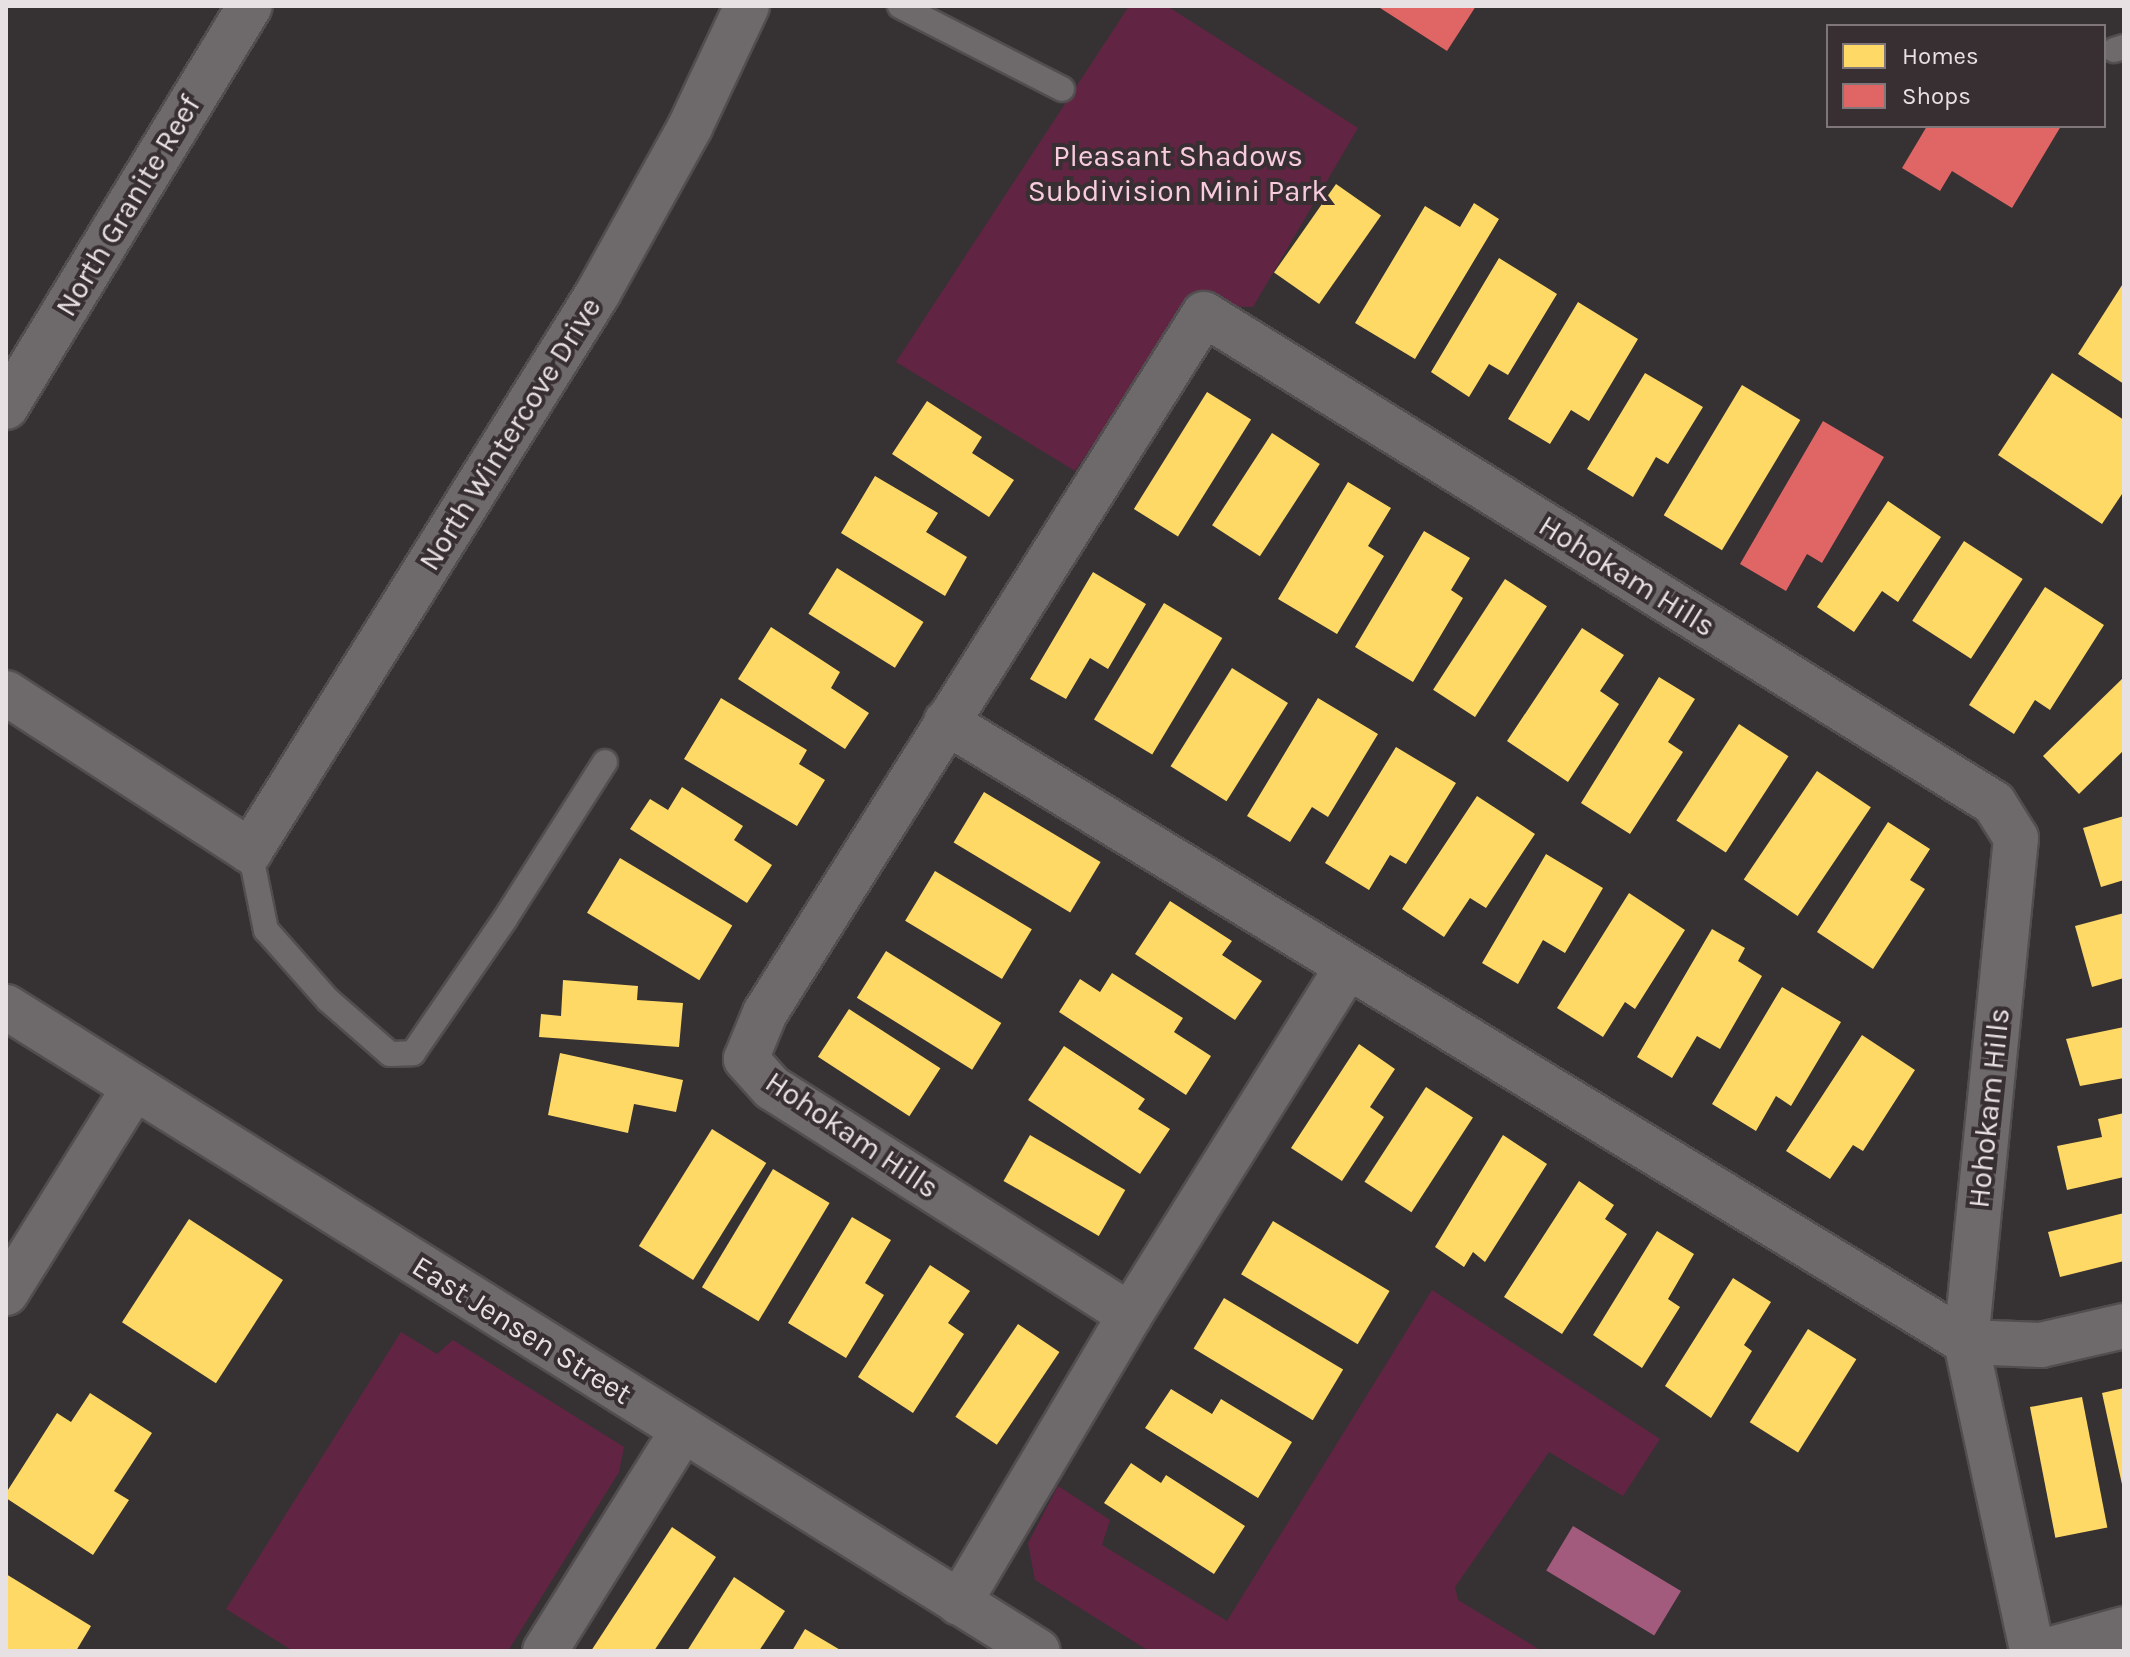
<!DOCTYPE html>
<style>
body{margin:0}
#map{position:relative;width:2130px;height:1657px;overflow:hidden;background:#363133;font-family:Karla,sans-serif}
div>[style]{position:absolute}
[style*='--x']{left:calc(var(--x)*1px);top:calc(var(--y)*1px);width:calc(var(--w)*1px);rotate:calc(var(--a)*1deg)}
.green>*{inset:0;background:#612543}
.water>*{inset:0;background:#a25b7c;transform-origin:0 0}
.homes>*{inset:0;background:#ffd966;transform-origin:0 0}
.shops>*{inset:0;background:#e06666}
.roads{filter:drop-shadow(2px 0 #524e50) drop-shadow(-2px 0 #524e50) drop-shadow(0 2px #524e50) drop-shadow(0 -2px #524e50)}
.service>*{height:24px;margin:-12px;padding:0 12px;transform-origin:12px;border-radius:12px;background:#6e6a6c}
.minor>*{height:44px;margin:-22px;padding:0 22px;transform-origin:22px;border-radius:22px;background:#6e6a6c}
span{translate:-50% -50%;white-space:nowrap;text-align:center;line-height:1.15;-webkit-text-stroke:8px #382f32;paint-order:stroke}
.park-label{font-size:30px;color:#f8cbdd}
.street-label{font-size:30px;color:#e7e1e3}
.frame{position:absolute;inset:0;border:8px solid #e7e1e3;pointer-events:none}
.legend{position:absolute;left:1826px;top:24px;width:280px;height:104px;box-sizing:border-box;background:#382f32;border:2px solid #7e7679;margin:0;padding:10px 14px;list-style:none;font-size:24px;color:#e7e1e3}
.legend li{display:flex;align-items:center;gap:16px;height:40px}
.legend b{width:40px;border:2px solid #7e7679}
</style>
<div id="map">
<div class="green">
<div style="clip-path:polygon(1129px 6px,1167px 6px,1358px 128px,1253px 307px,1214px 306px,1177px 320px,1075px 471px,896px 362px)"></div>
<div style="clip-path:polygon(1432px 1290px,1660px 1439px,1623px 1496px,1549px 1452px,1455px 1587px,1458px 1600px,1542px 1651px,1149px 1651px,1035px 1580px,1028px 1543px,1058px 1486px,1110px 1520px,1102px 1545px,1227px 1621px)"></div>
<div style="clip-path:polygon(401px 1332px,437px 1354px,453px 1340px,624px 1447px,619px 1472px,508px 1651px,293px 1651px,226px 1609px)"></div>
</div>
<div class="water">
<div style="left:1573px;top:1526px;width:126px;height:52px;rotate:31deg"></div>
</div>
<div class="homes">
<div style="left:1336px;top:184px;width:55px;height:108px;rotate:35deg"></div>
<div style="clip-path:polygon(1474px 203px,1499px 219px,1415px 359px,1355px 323px,1425px 206px,1460px 227px)"></div>
<div style="clip-path:polygon(1499px 258px,1557px 294px,1508px 375px,1489px 364px,1469px 397px,1431px 372px)"></div>
<div style="clip-path:polygon(2124px 282px,2124px 384px,2078px 354px)"></div>
<div style="clip-path:polygon(1578px 302px,1638px 339px,1589px 421px,1571px 410px,1550px 444px,1508px 419px)"></div>
<div style="clip-path:polygon(1645px 373px,1703px 407px,1668px 464px,1656px 457px,1633px 497px,1587px 469px)"></div>
<div style="clip-path:polygon(2052px 373px,2124px 420px,2124px 491px,2102px 524px,1998px 455px)"></div>
<div style="left:1742px;top:385px;width:68px;height:152px;rotate:31deg"></div>
<div style="left:1207px;top:392px;width:52px;height:138px;rotate:32deg"></div>
<div style="clip-path:polygon(927px 401px,982px 437px,972px 453px,1014px 480px,989px 517px,892px 454px)"></div>
<div style="left:1272px;top:433px;width:57px;height:110px;rotate:33deg"></div>
<div style="clip-path:polygon(875px 476px,938px 513px,926px 532px,967px 557px,945px 596px,841px 533px)"></div>
<div style="clip-path:polygon(1348px 482px,1391px 508px,1368px 546px,1384px 556px,1337px 634px,1278px 599px)"></div>
<div style="clip-path:polygon(1888px 501px,1941px 537px,1898px 602px,1882px 591px,1854px 632px,1817px 607px)"></div>
<div style="clip-path:polygon(1424px 531px,1470px 558px,1451px 590px,1463px 598px,1413px 682px,1355px 647px)"></div>
<div style="left:1964px;top:541px;width:70px;height:95px;rotate:33deg"></div>
<div style="left:837px;top:568px;width:102px;height:54px;rotate:32deg"></div>
<div style="clip-path:polygon(1093px 572px,1146px 604px,1108px 669px,1090px 658px,1066px 699px,1030px 679px)"></div>
<div style="left:1505px;top:579px;width:50px;height:132px;rotate:33deg"></div>
<div style="clip-path:polygon(2045px 587px,2104px 625px,2050px 710px,2035px 700px,2014px 734px,1969px 705px)"></div>
<div style="left:1164px;top:603px;width:68px;height:136px;rotate:31deg"></div>
<div style="clip-path:polygon(771px 627px,840px 672px,831px 688px,869px 713px,845px 749px,738px 679px)"></div>
<div style="clip-path:polygon(1582px 628px,1624px 655px,1600px 691px,1619px 704px,1568px 782px,1507px 741px)"></div>
<div style="left:1232px;top:668px;width:66px;height:116px;rotate:32deg"></div>
<div style="clip-path:polygon(1659px 677px,1695px 699px,1668px 742px,1683px 752px,1630px 834px,1581px 803px)"></div>
<div style="clip-path:polygon(2124px 677px,2124px 750px,2079px 794px,2043px 756px)"></div>
<div style="clip-path:polygon(721px 698px,807px 750px,799px 764px,825px 780px,797px 826px,684px 759px)"></div>
<div style="clip-path:polygon(1318px 698px,1378px 734px,1328px 817px,1312px 807px,1290px 842px,1247px 816px)"></div>
<div style="left:1739px;top:724px;width:59px;height:115px;rotate:33deg"></div>
<div style="clip-path:polygon(1396px 747px,1456px 783px,1406px 864px,1390px 855px,1369px 890px,1325px 863px)"></div>
<div style="left:1817px;top:771px;width:65px;height:131px;rotate:34deg"></div>
<div style="clip-path:polygon(682px 787px,743px 826px,734px 840px,772px 865px,747px 903px,630px 829px,650px 799px,668px 810px)"></div>
<div style="left:984px;top:792px;width:136px;height:59px;rotate:31deg"></div>
<div style="clip-path:polygon(1477px 796px,1535px 834px,1486px 908px,1470px 898px,1444px 937px,1402px 909px)"></div>
<div style="clip-path:polygon(2124px 816px,2124px 880px,2101px 887px,2083px 828px)"></div>
<div style="clip-path:polygon(1888px 822px,1930px 849px,1910px 880px,1925px 889px,1873px 969px,1817px 932px)"></div>
<div style="clip-path:polygon(1546px 854px,1603px 888px,1565px 953px,1543px 940px,1518px 984px,1482px 963px)"></div>
<div style="left:620px;top:858px;width:131px;height:64px;rotate:31deg"></div>
<div style="left:935px;top:871px;width:113px;height:58px;rotate:31deg"></div>
<div style="clip-path:polygon(1629px 893px,1685px 930px,1635px 1009px,1625px 1002px,1603px 1037px,1557px 1008px)"></div>
<div style="clip-path:polygon(1170px 901px,1232px 941px,1222px 955px,1262px 981px,1235px 1020px,1135px 954px)"></div>
<div style="clip-path:polygon(2124px 913px,2124px 978px,2092px 987px,2075px 926px)"></div>
<div style="clip-path:polygon(1712px 929px,1745px 948px,1738px 961px,1762px 976px,1720px 1049px,1697px 1036px,1672px 1078px,1637px 1057px)"></div>
<div style="left:886px;top:951px;width:136px;height:55px;rotate:32deg"></div>
<div style="clip-path:polygon(1112px 973px,1183px 1018px,1174px 1032px,1211px 1056px,1186px 1095px,1059px 1012px,1080px 979px,1100px 992px)"></div>
<div style="clip-path:polygon(563px 980px,638px 986px,637px 1000px,683px 1003px,679px 1047px,539px 1037px,541px 1014px,561px 1016px)"></div>
<div style="clip-path:polygon(1782px 987px,1841px 1022px,1791px 1106px,1776px 1096px,1756px 1131px,1712px 1104px)"></div>
<div style="left:849px;top:1009px;width:109px;height:57px;rotate:33deg"></div>
<div style="clip-path:polygon(2124px 1027px,2124px 1078px,2080px 1086px,2066px 1039px)"></div>
<div style="clip-path:polygon(1862px 1035px,1915px 1070px,1863px 1151px,1853px 1145px,1830px 1179px,1786px 1151px)"></div>
<div style="clip-path:polygon(1359px 1044px,1395px 1069px,1370px 1107px,1384px 1117px,1342px 1181px,1291px 1148px)"></div>
<div style="clip-path:polygon(1064px 1046px,1145px 1099px,1138px 1109px,1170px 1129px,1140px 1174px,1028px 1100px)"></div>
<div style="clip-path:polygon(560px 1053px,683px 1080px,676px 1112px,634px 1104px,628px 1133px,548px 1115px)"></div>
<div style="left:1426px;top:1087px;width:56px;height:113px;rotate:33deg"></div>
<div style="clip-path:polygon(2124px 1113px,2124px 1177px,2067px 1190px,2057px 1146px,2102px 1137px,2098px 1119px)"></div>
<div style="left:712px;top:1129px;width:64px;height:138px;rotate:32deg"></div>
<div style="left:1030px;top:1135px;width:110px;height:53px;rotate:30deg"></div>
<div style="clip-path:polygon(1503px 1135px,1547px 1164px,1485px 1262px,1473px 1252px,1464px 1267px,1435px 1247px)"></div>
<div style="left:773px;top:1169px;width:66px;height:138px;rotate:31deg"></div>
<div style="clip-path:polygon(1579px 1181px,1614px 1205px,1605px 1219px,1627px 1234px,1562px 1334px,1504px 1297px)"></div>
<div style="clip-path:polygon(2124px 1213px,2124px 1261px,2060px 1277px,2048px 1232px)"></div>
<div style="clip-path:polygon(852px 1217px,891px 1240px,865px 1283px,884px 1295px,846px 1358px,788px 1323px)"></div>
<div style="left:189px;top:1219px;width:112px;height:123px;rotate:33deg"></div>
<div style="left:1273px;top:1221px;width:136px;height:62px;rotate:31deg"></div>
<div style="clip-path:polygon(1657px 1231px,1694px 1254px,1668px 1299px,1680px 1307px,1642px 1368px,1593px 1335px)"></div>
<div style="clip-path:polygon(930px 1265px,970px 1291px,948px 1323px,964px 1334px,913px 1413px,858px 1377px)"></div>
<div style="clip-path:polygon(1733px 1278px,1771px 1302px,1744px 1345px,1752px 1351px,1711px 1418px,1665px 1386px)"></div>
<div style="left:1224px;top:1298px;width:139px;height:59px;rotate:31deg"></div>
<div style="left:1018px;top:1324px;width:50px;height:112px;rotate:34deg"></div>
<div style="left:1808px;top:1329px;width:57px;height:110px;rotate:32deg"></div>
<div style="clip-path:polygon(2124px 1388px,2124px 1489px,2123px 1489px,2102px 1393px)"></div>
<div style="clip-path:polygon(1171px 1389px,1212px 1414px,1221px 1399px,1292px 1442px,1258px 1498px,1145px 1428px)"></div>
<div style="clip-path:polygon(90px 1393px,152px 1433px,114px 1491px,129px 1500px,93px 1555px,6px 1498px,6px 1493px,57px 1413px,71px 1422px)"></div>
<div style="left:2082px;top:1397px;width:133px;height:53px;rotate:79deg"></div>
<div style="clip-path:polygon(1131px 1463px,1161px 1483px,1166px 1475px,1245px 1526px,1214px 1574px,1104px 1503px)"></div>
<div style="clip-path:polygon(672px 1527px,716px 1557px,654px 1651px,591px 1651px)"></div>
<div style="clip-path:polygon(6px 1574px,91px 1626px,76px 1651px,6px 1651px)"></div>
<div style="clip-path:polygon(734px 1577px,785px 1611px,759px 1651px,687px 1651px)"></div>
<div style="clip-path:polygon(805px 1629px,842px 1651px,792px 1651px)"></div>
</div>
<div class="shops">
<div style="clip-path:polygon(1377px 6px,1476px 6px,1447px 51px)"></div>
<div style="clip-path:polygon(1927px 126px,2061px 126px,2012px 208px,1952px 171px,1940px 191px,1902px 168px)"></div>
<div style="clip-path:polygon(1823px 421px,1884px 457px,1822px 563px,1807px 554px,1786px 591px,1740px 564px)"></div>
</div>
<div class="roads">
<div class="service">
<div style="--x:900;--y:6;--w:182;--a:27.1"></div>
<div style="--x:2114;--y:50;--w:10;--a:-17"></div>
<div style="--x:250;--y:851;--w:81;--a:78.6"></div>
<div style="--x:266;--y:930;--w:94;--a:48.5"></div>
<div style="--x:328;--y:1000;--w:82;--a:41.1"></div>
<div style="--x:390;--y:1054;--w:23;--a:-2"></div>
<div style="--x:413;--y:1053;--w:163;--a:-55.5"></div>
<div style="--x:505;--y:919;--w:186;--a:-57.5"></div>
</div>
<div class="minor">
<div style="--x:6;--y:407;--w:469;--a:-58.7"></div>
<div style="--x:6;--y:693;--w:291;--a:32.9"></div>
<div style="--x:250;--y:851;--w:658;--a:-58.05"></div>
<div style="--x:598;--y:293;--w:190;--a:-61"></div>
<div style="--x:690;--y:127;--w:134;--a:-64.8"></div>
<div style="--x:946;--y:722;--w:1194;--a:31.29"></div>
<div style="--x:1966;--y:1342;--w:75;--a:2.3"></div>
<div style="--x:2041;--y:1345;--w:85;--a:-12.9"></div>
<div style="--x:6;--y:1007;--w:1216;--a:31.97"></div>
<div style="--x:6;--y:1293;--w:242;--a:-58"></div>
<div style="--x:1130;--y:1315;--w:424;--a:-147.6"></div>
<div style="--x:772;--y:1088;--w:39;--a:-132"></div>
<div style="--x:746;--y:1059;--w:50;--a:-67.6"></div>
<div style="--x:765;--y:1013;--w:825;--a:-57.87"></div>
<div style="--x:1204;--y:314;--w:929;--a:31.76"></div>
<div style="--x:1994;--y:803;--w:41;--a:57.8"></div>
<div style="--x:2016;--y:838;--w:506;--a:95.67"></div>
<div style="--x:1966;--y:1342;--w:316;--a:77.9"></div>
<div style="--x:959;--y:1603;--w:335;--a:-59.3"></div>
<div style="--x:1130;--y:1315;--w:409;--a:-58"></div>
<div style="--x:545;--y:1651;--w:261;--a:-58"></div>
<div style="--x:2044;--y:1651;--w:83;--a:-15.4"></div>
</div>
</div>
<div class="park-label">
<span style="left:1178px;top:173px">Pleasant Shadows<br>Subdivision Mini Park</span>
</div>
<div class="street-label">
<span style="left:128px;top:206px;rotate:-59deg">North Granite Reef</span>
<span style="left:510px;top:434px;rotate:-58deg">North Wintercove Drive</span>
<span style="left:1627px;top:576px;rotate:32deg">Hohokam Hills</span>
<span style="left:1989px;top:1108px;rotate:-84deg">Hohokam Hills</span>
<span style="left:852px;top:1135px;rotate:34deg">Hohokam Hills</span>
<span style="left:522px;top:1330px;rotate:32deg">East Jensen Street</span>
</div>
<div class="frame"></div>
<ul class="legend">
<li><b style="height:22px;background:#ffd966"></b>Homes</li>
<li><b style="height:22px;background:#e06666"></b>Shops</li>
</ul>
</div>
